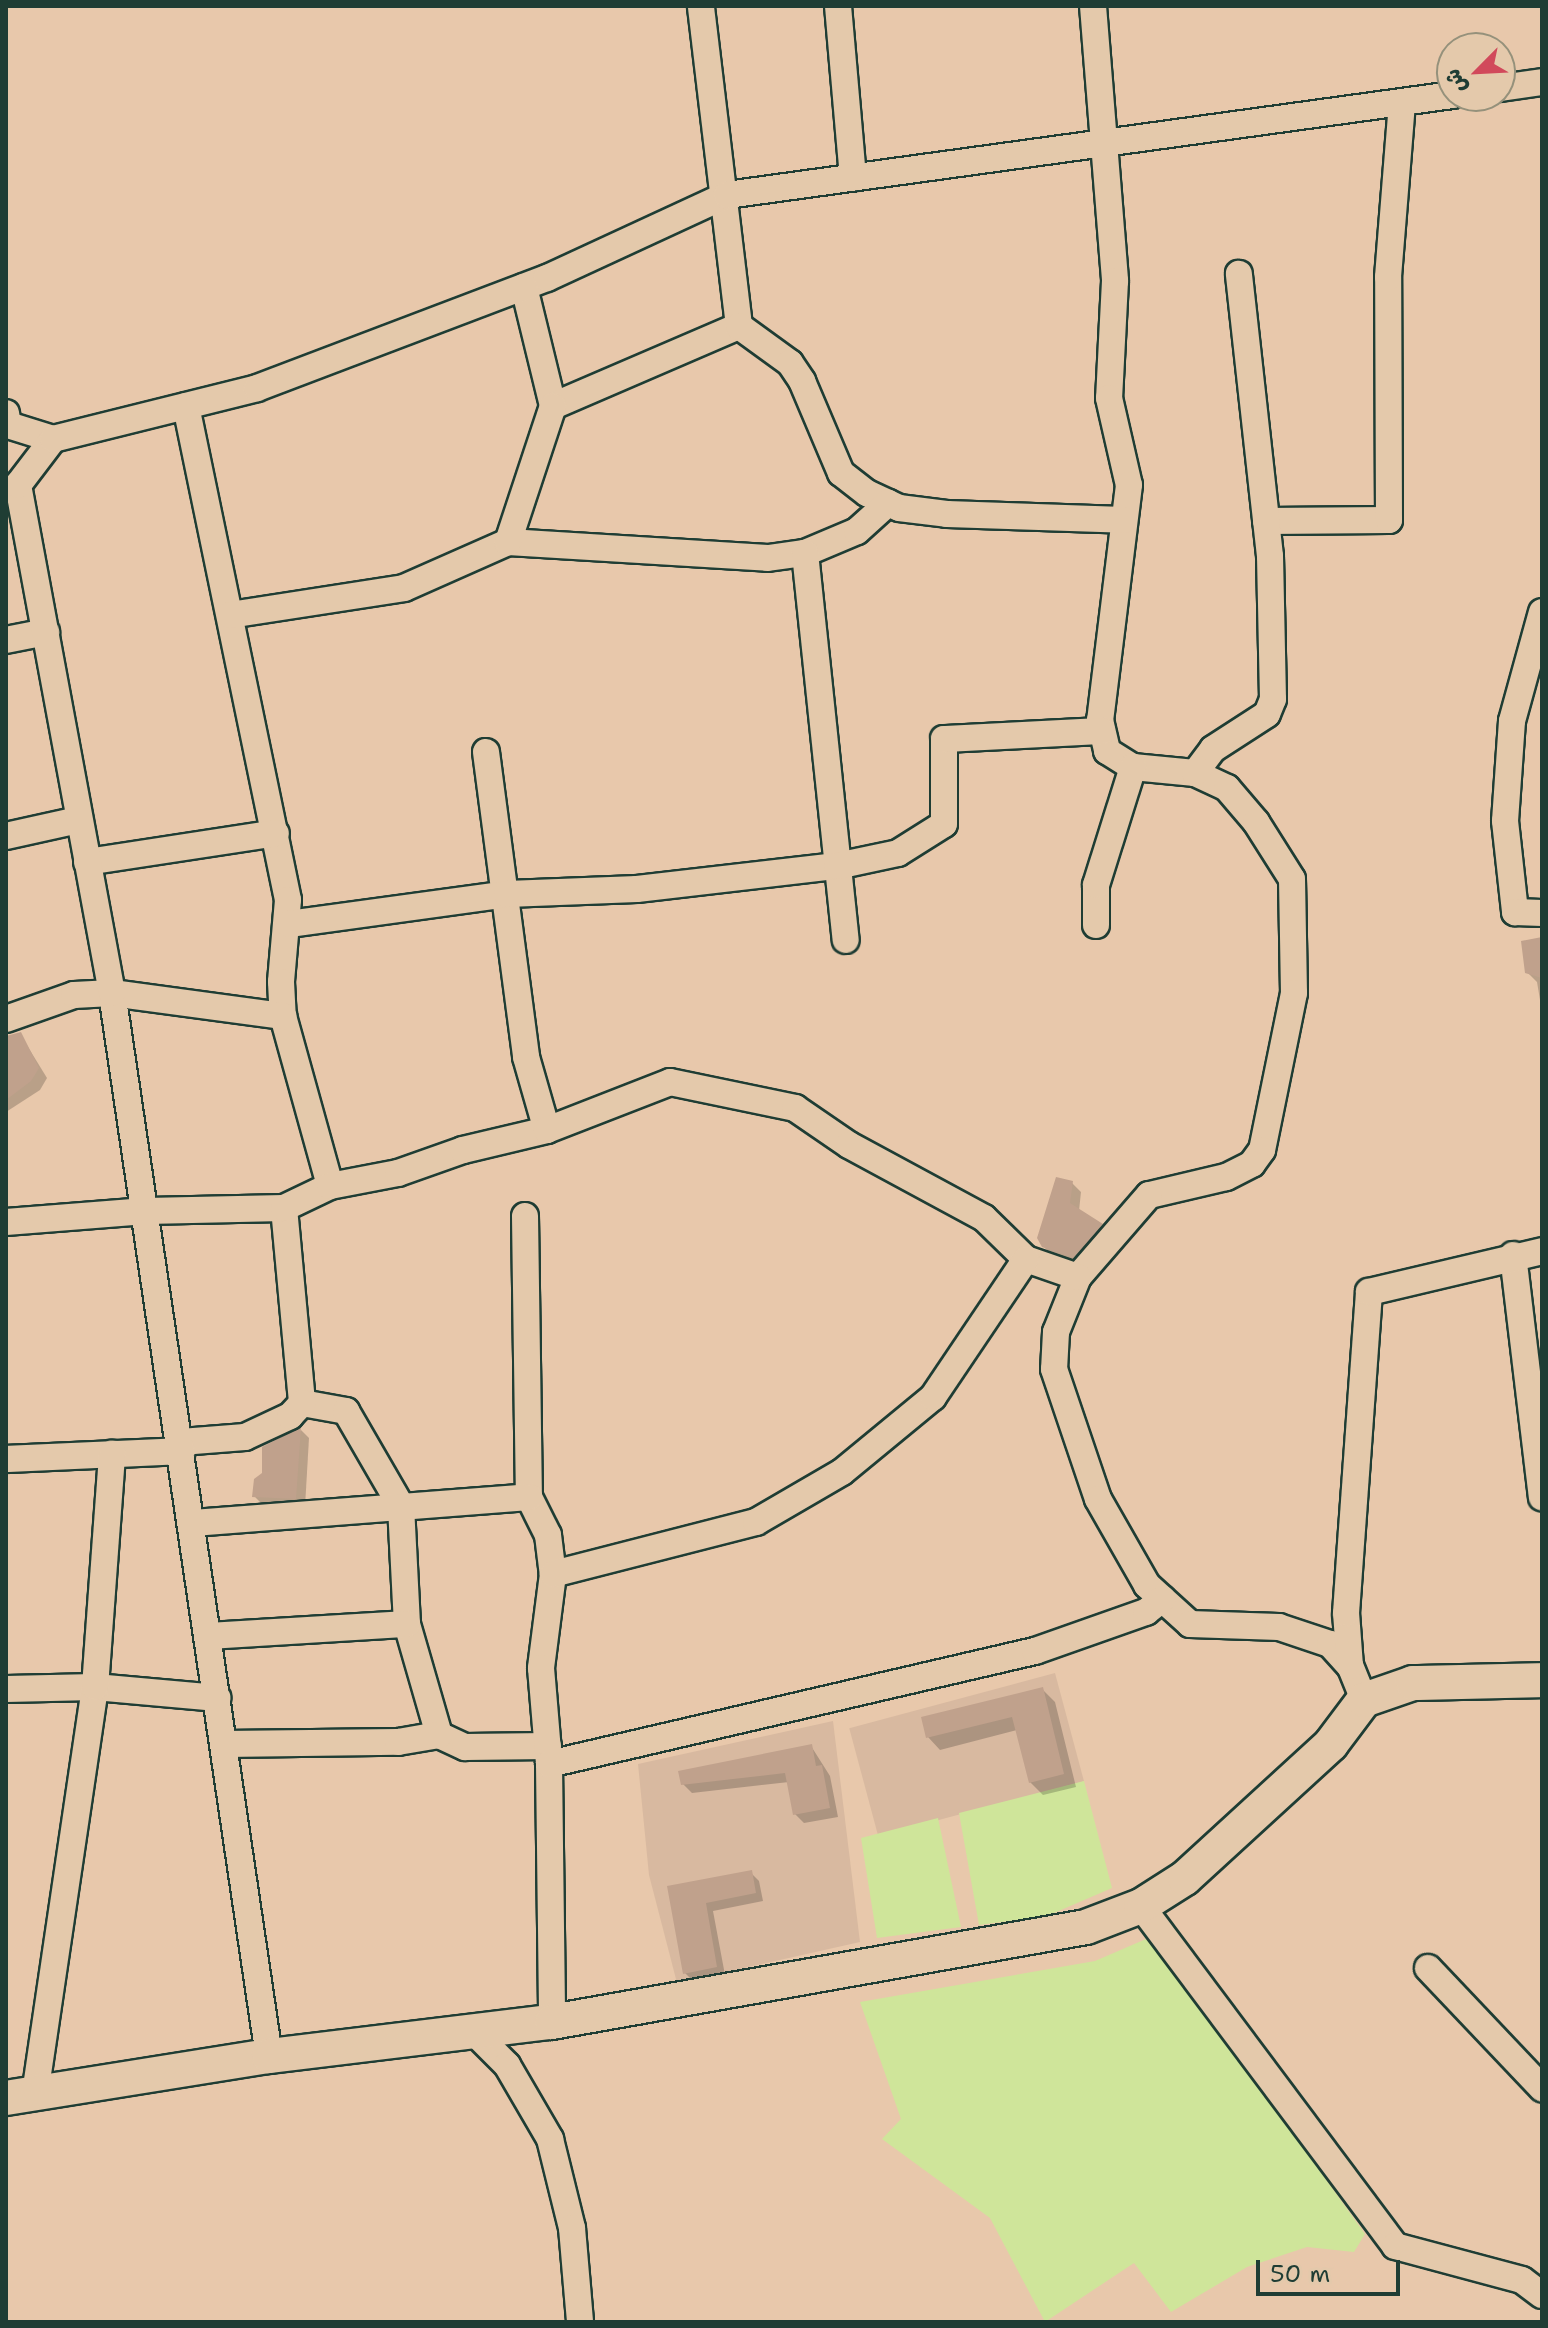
<!DOCTYPE html>
<meta charset="utf-8">
<style>
body{margin:0}
#map{position:relative;width:1548px;height:2328px;overflow:hidden;background:#e8c8ab;font-family:"Shantell Sans","Playpen Sans Arabic",sans-serif}
div>[style]{position:absolute}
[style*='--x']{left:calc(var(--x)*1px);top:calc(var(--y)*1px);width:calc(var(--w)*1px);rotate:calc(var(--a)*1deg)}
.built>*{inset:0;background:#d8b9a0;transform-origin:0 0}
.green>*{inset:0;background:#cfe59a}
.shadow>*{inset:0;background:#0003}
.building>*{inset:0;background:#c0a18c}
.roads{filter:drop-shadow(2px 0 #1f3d34) drop-shadow(-2px 0 #1f3d34) drop-shadow(0 2px #1f3d34) drop-shadow(0 -2px #1f3d34)}
.minor>*{height:26px;margin:-13px;padding:0 13px;transform-origin:13px;border-radius:13px;background:#e4c9ab}
.major>*{height:34px;margin:-17px;padding:0 17px;transform-origin:17px;border-radius:17px;background:#e4c9ab}
span{translate:-50% -50%;white-space:nowrap;text-align:center;line-height:1.15;-webkit-text-stroke:7px #e4c9ab;paint-order:stroke}
.frame{position:absolute;inset:0;border:8px solid #1f3d34;pointer-events:none}
.north{position:absolute;left:1436px;top:32px;width:80px;height:80px;box-sizing:border-box;background:#e4c9ab;border:2px solid #95917b;border-radius:50%;rotate:246deg;font-size:22px;font-weight:700;line-height:32px;text-align:center;color:#1f3d34}
.north::after{content:'';display:block;margin:auto;width:28px;height:36px;background:#d1495b;clip-path:polygon(50% 0,100% 100%,50% 72%,0 100%)}
.scale{position:absolute;left:1256px;top:2260px;width:144px;height:36px;box-sizing:border-box;border:4px solid #1f3d34;border-top:0;padding-left:10px;font-size:24px;line-height:28px;white-space:nowrap;color:#1f3d34;-webkit-text-stroke:6px #e4c9ab;paint-order:stroke}
</style>
<div id="map">
<div class="built">
<div style="left:1055px;top:1673px;width:112px;height:213px;rotate:75deg"></div>
<div style="clip-path:polygon(833px 1721px,860px 1942px,677px 1983px,649px 1875px,638px 1764px)"></div>
</div>
<div class="green">
<div style="clip-path:polygon(1084px 1781px,1112px 1888px,1047px 1916px,979px 1925px,959px 1813px)"></div>
<div style="clip-path:polygon(938px 1818px,961px 1927px,877px 1938px,861px 1838px)"></div>
<div style="clip-path:polygon(1146px 1939px,1208px 2015px,1365px 2234px,1354px 2252px,1307px 2247px,1247px 2267px,1171px 2312px,1134px 2263px,1045px 2322px,990px 2218px,882px 2139px,901px 2119px,860px 2002px,1095px 1961px)"></div>
</div>
<div class="shadow">
<div style="clip-path:polygon(1542px 939px,1542px 1012px,1537px 982px,1527px 972px)"></div>
<div style="clip-path:polygon(20px 1034px,47px 1078px,40px 1090px,6px 1112px,6px 1038px)"></div>
<div style="clip-path:polygon(1072px 1183px,1081px 1192px,1079px 1211px,1110px 1234px,1083px 1266px,1053px 1256px,1043px 1246px)"></div>
<div style="clip-path:polygon(301px 1430px,309px 1438px,305px 1507px,263px 1505px,254px 1496px)"></div>
<div style="clip-path:polygon(1042px 1689px,1055px 1702px,1076px 1787px,1043px 1795px,1030px 1782px,1017px 1730px,940px 1750px,928px 1737px)"></div>
<div style="clip-path:polygon(811px 1746px,830px 1776px,838px 1817px,804px 1823px,795px 1814px,789px 1782px,692px 1793px,683px 1784px)"></div>
<div style="clip-path:polygon(751px 1873px,759px 1881px,763px 1901px,713px 1911px,725px 1975px,693px 1981px,685px 1973px,669px 1888px)"></div>
</div>
<div class="building">
<div style="clip-path:polygon(1542px 937px,1542px 978px,1525px 973px,1521px 941px)"></div>
<div style="clip-path:polygon(21px 1032px,39px 1068px,31px 1081px,6px 1100px,6px 1036px)"></div>
<div style="clip-path:polygon(1056px 1177px,1073px 1181px,1070px 1203px,1103px 1224px,1073px 1258px,1042px 1247px,1037px 1238px)"></div>
<div style="clip-path:polygon(301px 1427px,296px 1499px,252px 1497px,254px 1479px,262px 1473px,262px 1447px)"></div>
<div style="clip-path:polygon(1043px 1687px,1064px 1774px,1029px 1783px,1012px 1717px,926px 1738px,921px 1717px)"></div>
<div style="clip-path:polygon(812px 1744px,816px 1766px,822px 1765px,830px 1808px,793px 1815px,785px 1773px,681px 1785px,678px 1771px)"></div>
<div style="clip-path:polygon(752px 1870px,756px 1893px,706px 1903px,717px 1967px,683px 1974px,667px 1886px)"></div>
</div>
<div class="roads">
<div class="minor">
<div style="--x:838;--y:6;--w:172;--a:85"></div>
<div style="--x:1093;--y:6;--w:276;--a:85.4"></div>
<div style="--x:1115;--y:281;--w:117;--a:92.9"></div>
<div style="--x:1109;--y:398;--w:89;--a:77.1"></div>
<div style="--x:1129;--y:485;--w:237;--a:97"></div>
<div style="--x:1100;--y:720;--w:32;--a:77"></div>
<div style="--x:1107;--y:751;--w:31;--a:32"></div>
<div style="--x:1133;--y:767;--w:62;--a:5.5"></div>
<div style="--x:1195;--y:773;--w:35;--a:25"></div>
<div style="--x:1227;--y:788;--w:45;--a:49.5"></div>
<div style="--x:1256;--y:822;--w:67;--a:57.7"></div>
<div style="--x:1292;--y:879;--w:114;--a:89"></div>
<div style="--x:1294;--y:993;--w:160;--a:101.5"></div>
<div style="--x:1262;--y:1150;--w:17;--a:126"></div>
<div style="--x:1252;--y:1164;--w:29;--a:153"></div>
<div style="--x:1226;--y:1177;--w:79;--a:166.8"></div>
<div style="--x:1149;--y:1195;--w:108;--a:130.9"></div>
<div style="--x:1078;--y:1277;--w:59;--a:111.8"></div>
<div style="--x:1056;--y:1332;--w:37;--a:93"></div>
<div style="--x:1054;--y:1369;--w:137;--a:71.3"></div>
<div style="--x:1098;--y:1499;--w:99;--a:60.3"></div>
<div style="--x:1147;--y:1585;--w:58;--a:42.2"></div>
<div style="--x:1190;--y:1624;--w:89;--a:1.9"></div>
<div style="--x:1279;--y:1627;--w:54;--a:18.4"></div>
<div style="--x:1330;--y:1644;--w:30;--a:48"></div>
<div style="--x:1500;--y:88;--w:42;--a:-8.1"></div>
<div style="--x:524;--y:287;--w:122;--a:76.3"></div>
<div style="--x:553;--y:406;--w:202;--a:-23.3"></div>
<div style="--x:739;--y:326;--w:322;--a:-96.8"></div>
<div style="--x:739;--y:326;--w:63;--a:36"></div>
<div style="--x:790;--y:363;--w:22;--a:56"></div>
<div style="--x:802;--y:381;--w:100;--a:67"></div>
<div style="--x:841;--y:473;--w:33;--a:38"></div>
<div style="--x:867;--y:493;--w:35;--a:25"></div>
<div style="--x:899;--y:508;--w:48;--a:7.1"></div>
<div style="--x:947;--y:514;--w:177;--a:1.9"></div>
<div style="--x:186;--y:406;--w:504;--a:78.33"></div>
<div style="--x:288;--y:900;--w:82;--a:94.9"></div>
<div style="--x:281;--y:982;--w:34;--a:87"></div>
<div style="--x:283;--y:1016;--w:176;--a:74.5"></div>
<div style="--x:6;--y:413;--w:12;--a:81"></div>
<div style="--x:8;--y:425;--w:47;--a:17.3"></div>
<div style="--x:1266;--y:521;--w:123;--a:-0.5"></div>
<div style="--x:1389;--y:520;--w:243;--a:-90.2"></div>
<div style="--x:1388;--y:277;--w:175;--a:-85.4"></div>
<div style="--x:508;--y:542;--w:260;--a:3.5"></div>
<div style="--x:768;--y:558;--w:37;--a:-8"></div>
<div style="--x:805;--y:553;--w:56;--a:-22.9"></div>
<div style="--x:857;--y:531;--w:42;--a:-42.1"></div>
<div style="--x:805;--y:553;--w:389;--a:84"></div>
<div style="--x:1542;--y:612;--w:113;--a:105.4"></div>
<div style="--x:1512;--y:721;--w:100;--a:94"></div>
<div style="--x:1505;--y:821;--w:92;--a:83.7"></div>
<div style="--x:1515;--y:912;--w:27;--a:2"></div>
<div style="--x:230;--y:615;--w:176;--a:-8.8"></div>
<div style="--x:404;--y:588;--w:114;--a:-23.9"></div>
<div style="--x:508;--y:542;--w:143;--a:-71.7"></div>
<div style="--x:6;--y:640;--w:41;--a:-11.3"></div>
<div style="--x:486;--y:752;--w:308;--a:82.5"></div>
<div style="--x:526;--y:1057;--w:76;--a:74"></div>
<div style="--x:1195;--y:773;--w:30;--a:-53"></div>
<div style="--x:1213;--y:749;--w:64;--a:-32.9"></div>
<div style="--x:1267;--y:714;--w:16;--a:-68"></div>
<div style="--x:1273;--y:699;--w:143;--a:-91.2"></div>
<div style="--x:1270;--y:556;--w:284;--a:-96.3"></div>
<div style="--x:6;--y:836;--w:74;--a:-12.5"></div>
<div style="--x:87;--y:862;--w:191;--a:-8.7"></div>
<div style="--x:289;--y:924;--w:220;--a:-7.8"></div>
<div style="--x:507;--y:894;--w:130;--a:-2.2"></div>
<div style="--x:637;--y:889;--w:201;--a:-6.6"></div>
<div style="--x:837;--y:866;--w:62;--a:-12"></div>
<div style="--x:898;--y:853;--w:54;--a:-32.2"></div>
<div style="--x:944;--y:824;--w:85;--a:-90"></div>
<div style="--x:944;--y:739;--w:158;--a:-2.9"></div>
<div style="--x:1096;--y:925;--w:40;--a:-90"></div>
<div style="--x:1096;--y:885;--w:124;--a:-72.6"></div>
<div style="--x:6;--y:1019;--w:72;--a:-19.4"></div>
<div style="--x:74;--y:995;--w:38;--a:-3"></div>
<div style="--x:112;--y:993;--w:173;--a:7.7"></div>
<div style="--x:284;--y:1208;--w:196;--a:84.7"></div>
<div style="--x:302;--y:1403;--w:45;--a:10.3"></div>
<div style="--x:346;--y:1411;--w:110;--a:59.9"></div>
<div style="--x:401;--y:1506;--w:118;--a:87.1"></div>
<div style="--x:407;--y:1624;--w:116;--a:73.9"></div>
<div style="--x:439;--y:1735;--w:29;--a:25"></div>
<div style="--x:465;--y:1747;--w:83;--a:-0.7"></div>
<div style="--x:525;--y:1216;--w:281;--a:89.2"></div>
<div style="--x:529;--y:1497;--w:42;--a:63.4"></div>
<div style="--x:548;--y:1535;--w:39;--a:83"></div>
<div style="--x:553;--y:1574;--w:95;--a:97.3"></div>
<div style="--x:541;--y:1668;--w:96;--a:85.2"></div>
<div style="--x:549;--y:1764;--w:258;--a:89.3"></div>
<div style="--x:6;--y:1222;--w:140;--a:-4.5"></div>
<div style="--x:146;--y:1211;--w:138;--a:-1.2"></div>
<div style="--x:284;--y:1208;--w:51;--a:-25.6"></div>
<div style="--x:330;--y:1186;--w:69;--a:-10.8"></div>
<div style="--x:398;--y:1173;--w:69;--a:-19.5"></div>
<div style="--x:463;--y:1150;--w:86;--a:-13.4"></div>
<div style="--x:547;--y:1130;--w:132;--a:-21.3"></div>
<div style="--x:670;--y:1082;--w:128;--a:11.7"></div>
<div style="--x:795;--y:1108;--w:65;--a:34.4"></div>
<div style="--x:849;--y:1145;--w:153;--a:28.4"></div>
<div style="--x:984;--y:1218;--w:59;--a:44.3"></div>
<div style="--x:1026;--y:1259;--w:55;--a:19.1"></div>
<div style="--x:1513;--y:1255;--w:244;--a:83.2"></div>
<div style="--x:181;--y:1442;--w:64;--a:-4.5"></div>
<div style="--x:245;--y:1437;--w:50;--a:-25"></div>
<div style="--x:290;--y:1416;--w:18;--a:-47"></div>
<div style="--x:6;--y:1459;--w:176;--a:-2.6"></div>
<div style="--x:193;--y:1523;--w:337;--a:-4.4"></div>
<div style="--x:553;--y:1574;--w:210;--a:-14.4"></div>
<div style="--x:756;--y:1522;--w:99;--a:-30.2"></div>
<div style="--x:842;--y:1472;--w:118;--a:-39.5"></div>
<div style="--x:933;--y:1397;--w:166;--a:-56"></div>
<div style="--x:209;--y:1636;--w:198;--a:-3.5"></div>
<div style="--x:6;--y:1689;--w:89;--a:-1.3"></div>
<div style="--x:95;--y:1687;--w:123;--a:5.1"></div>
<div style="--x:1364;--y:1700;--w:37;--a:-112"></div>
<div style="--x:1350;--y:1666;--w:53;--a:-94.3"></div>
<div style="--x:1346;--y:1613;--w:322;--a:-85.9"></div>
<div style="--x:1369;--y:1292;--w:178;--a:-13.3"></div>
<div style="--x:224;--y:1744;--w:174;--a:-0.7"></div>
<div style="--x:398;--y:1742;--w:42;--a:-9.7"></div>
<div style="--x:549;--y:1764;--w:499;--a:-13.1"></div>
<div style="--x:1035;--y:1651;--w:118;--a:-19.4"></div>
<div style="--x:1146;--y:1612;--w:21;--a:-39"></div>
<div style="--x:1141;--y:1906;--w:424;--a:53.2"></div>
<div style="--x:1395;--y:2246;--w:131;--a:15"></div>
<div style="--x:1522;--y:2280;--w:25;--a:37"></div>
<div style="--x:1428;--y:1968;--w:166;--a:46.5"></div>
<div style="--x:474;--y:2032;--w:47;--a:45"></div>
<div style="--x:507;--y:2065;--w:86;--a:59.8"></div>
<div style="--x:550;--y:2139;--w:92;--a:76.1"></div>
<div style="--x:572;--y:2228;--w:94;--a:85.1"></div>
<div style="--x:269;--y:2056;--w:1075;--a:-98.4"></div>
<div style="--x:112;--y:993;--w:517;--a:-100.48"></div>
<div style="--x:18;--y:485;--w:58;--a:-52.7"></div>
<div style="--x:53;--y:439;--w:210;--a:-14"></div>
<div style="--x:257;--y:388;--w:310;--a:-20.8"></div>
<div style="--x:547;--y:278;--w:198;--a:-24.8"></div>
<div style="--x:727;--y:195;--w:732;--a:-7.85"></div>
<div style="--x:35;--y:2094;--w:411;--a:-81.6"></div>
<div style="--x:95;--y:1687;--w:234;--a:-85.8"></div>
</div>
<div class="major">
<div style="--x:6;--y:2098;--w:266;--a:-9.1"></div>
<div style="--x:269;--y:2056;--w:285;--a:-6.9"></div>
<div style="--x:552;--y:2022;--w:542;--a:-10.09"></div>
<div style="--x:1086;--y:1927;--w:59;--a:-20.9"></div>
<div style="--x:1141;--y:1906;--w:52;--a:-32.5"></div>
<div style="--x:1185;--y:1878;--w:198;--a:-42.5"></div>
<div style="--x:1331;--y:1744;--w:55;--a:-53.1"></div>
<div style="--x:1364;--y:1700;--w:52;--a:-19.1"></div>
<div style="--x:1413;--y:1683;--w:129;--a:-1.3"></div>
</div>
</div>
<div class="frame"></div>
<div class="north">ش</div>
<div class="scale">50 m</div>
</div>
